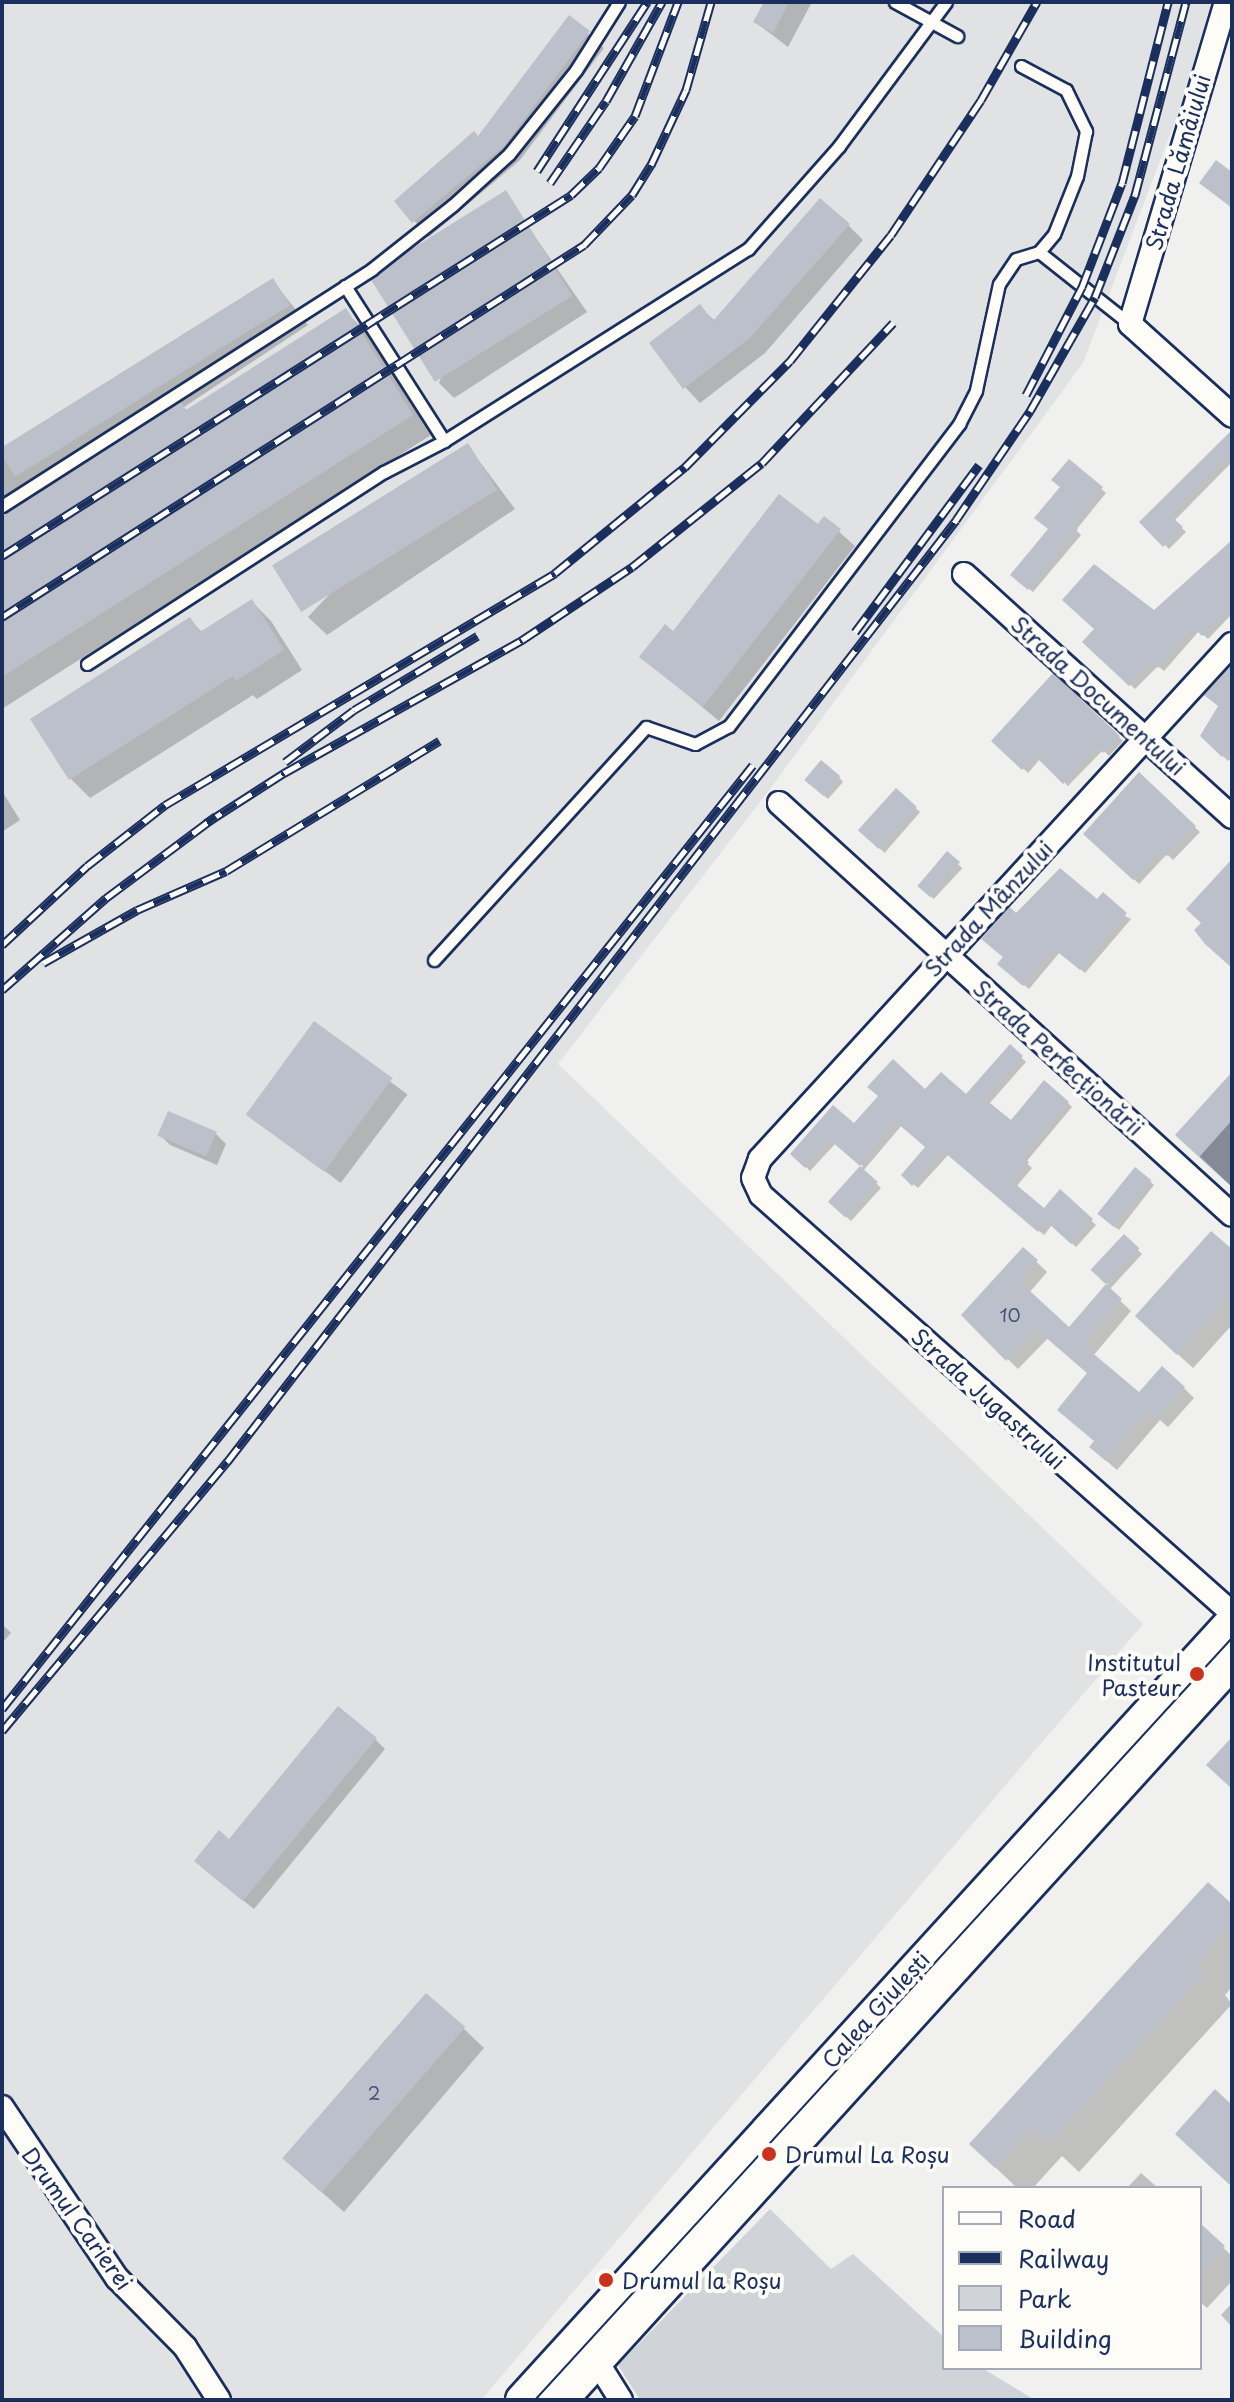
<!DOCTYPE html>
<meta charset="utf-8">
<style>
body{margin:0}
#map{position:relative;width:1234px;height:2402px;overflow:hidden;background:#f0f0ee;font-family:"Playpen Sans",sans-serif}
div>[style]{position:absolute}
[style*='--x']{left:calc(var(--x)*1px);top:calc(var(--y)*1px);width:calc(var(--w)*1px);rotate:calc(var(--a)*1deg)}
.built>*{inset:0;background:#e0e2e3}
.green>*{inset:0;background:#d0d3d8}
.water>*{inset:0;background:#a7adbd}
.shadow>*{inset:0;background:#0003;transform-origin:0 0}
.building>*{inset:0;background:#bbc0ca;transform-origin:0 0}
.roads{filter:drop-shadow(2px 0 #1b2f5e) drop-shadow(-2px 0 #1b2f5e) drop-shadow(0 2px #1b2f5e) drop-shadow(0 -2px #1b2f5e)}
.lane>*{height:11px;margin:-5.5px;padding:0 5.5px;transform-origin:5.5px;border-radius:5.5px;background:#fdfcf7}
.street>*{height:22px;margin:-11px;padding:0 11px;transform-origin:11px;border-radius:11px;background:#fdfcf7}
.secondary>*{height:32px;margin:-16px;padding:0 16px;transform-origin:16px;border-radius:16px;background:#fdfcf7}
.tram>*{height:2px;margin:-1px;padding:0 1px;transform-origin:1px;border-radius:1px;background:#1b2f5e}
.rail>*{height:9px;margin-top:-4.5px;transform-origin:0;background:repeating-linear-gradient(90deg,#fdfcf7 0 18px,#1b2f5e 0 36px);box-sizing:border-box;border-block:2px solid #1b2f5e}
.dots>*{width:22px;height:22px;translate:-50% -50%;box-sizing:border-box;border:4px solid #fdfcf7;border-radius:50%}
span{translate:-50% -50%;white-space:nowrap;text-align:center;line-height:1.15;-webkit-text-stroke:8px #fdfcf7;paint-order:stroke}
.number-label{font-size:18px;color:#435379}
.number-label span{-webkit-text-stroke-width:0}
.street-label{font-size:22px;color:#1b2f5e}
.poi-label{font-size:22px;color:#1b2f5e}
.right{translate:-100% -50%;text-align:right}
.left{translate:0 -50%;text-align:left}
.frame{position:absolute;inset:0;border:4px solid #1b2f5e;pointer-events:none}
.legend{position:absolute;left:942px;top:2186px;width:260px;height:184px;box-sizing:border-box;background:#fdfcf7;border:2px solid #a3aaba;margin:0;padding:10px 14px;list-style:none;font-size:24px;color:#1b2f5e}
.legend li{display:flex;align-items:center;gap:16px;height:40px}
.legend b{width:40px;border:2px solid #a3aaba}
</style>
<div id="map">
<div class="built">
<div style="clip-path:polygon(2px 2px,1214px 2px,1190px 82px,1083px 363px,773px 785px,558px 1064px,1143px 1624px,481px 2400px,2px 2400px)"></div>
</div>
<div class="green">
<div style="clip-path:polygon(770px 2209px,831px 2269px,853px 2254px,944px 2337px,944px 2368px,982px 2368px,1035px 2400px,640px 2400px,618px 2365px)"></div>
</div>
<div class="water">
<div style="clip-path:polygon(1232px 1120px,1232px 1187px,1199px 1157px)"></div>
</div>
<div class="shadow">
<div style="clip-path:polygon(766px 2px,812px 2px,788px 47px,755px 22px)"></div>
<div style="clip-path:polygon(570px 18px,604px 48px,520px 160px,429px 237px,396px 201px,479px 139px)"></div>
<div style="clip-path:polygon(505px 193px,587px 312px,454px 398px,439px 383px)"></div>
<div style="clip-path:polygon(848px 225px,863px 240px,765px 353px,700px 403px,685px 387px,700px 307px,715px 321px)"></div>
<div style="clip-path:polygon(273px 281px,308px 325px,184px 407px,187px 411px,345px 311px,364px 330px,431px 435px,2px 709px,2px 457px)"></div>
<div style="clip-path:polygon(468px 446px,515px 509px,327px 635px,308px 617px)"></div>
<div style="clip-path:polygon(1232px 446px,1232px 462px,1174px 521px,1186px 532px,1169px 549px,1142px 522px)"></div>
<div style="clip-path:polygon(1069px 462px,1106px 493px,1076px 530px,1081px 535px,1033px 592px,1017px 579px,1050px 529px)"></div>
<div style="clip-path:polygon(825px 519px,855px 546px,719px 721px,642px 657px)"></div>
<div style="clip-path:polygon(1232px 540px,1232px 614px,1208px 639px,1199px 631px,1164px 671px,1158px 666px,1135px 689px,1084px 642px,1155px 613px)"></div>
<div style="clip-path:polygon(251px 601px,271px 621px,302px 670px,257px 699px,253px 695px,90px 798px,71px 779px,33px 720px,190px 620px,203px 633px)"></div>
<div style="clip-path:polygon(1232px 666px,1232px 758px,1228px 761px,1202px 735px,1220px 706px)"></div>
<div style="clip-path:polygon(1053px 676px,1123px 741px,1109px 756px,1103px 750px,1068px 786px,1040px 759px,1028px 773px,994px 741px)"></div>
<div style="clip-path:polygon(1139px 775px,1200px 832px,1173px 860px,1167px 854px,1139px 884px,1086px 834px)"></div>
<div style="clip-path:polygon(839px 777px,843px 782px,828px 799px,812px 785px)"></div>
<div style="clip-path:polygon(2px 791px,20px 820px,2px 832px)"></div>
<div style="left:896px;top:791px;width:32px;height:54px;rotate:41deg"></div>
<div style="left:947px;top:854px;width:21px;height:42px;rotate:43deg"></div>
<div style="clip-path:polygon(1097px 902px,1131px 919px,1085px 973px,1060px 952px,1029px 989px,1004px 968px,1016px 915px)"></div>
<div style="left:314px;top:1024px;width:117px;height:111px;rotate:37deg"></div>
<div style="clip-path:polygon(1010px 1047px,1026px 1062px,989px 1104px,1011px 1123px,1068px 1103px,1072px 1107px,1026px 1162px,1032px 1168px,1016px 1187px,1044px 1211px,1060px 1192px,1096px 1225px,1076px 1247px,1052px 1225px,1044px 1235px,949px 1154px,918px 1188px,903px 1175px,928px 1147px,902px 1125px,863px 1171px,881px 1188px,851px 1221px,830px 1202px,863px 1166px,836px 1143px,810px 1171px,793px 1154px,925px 1092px,966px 1097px)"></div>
<div style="clip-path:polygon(1232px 1075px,1232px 1183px,1230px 1185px,1178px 1135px)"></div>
<div style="clip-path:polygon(216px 1134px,226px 1144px,217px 1165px,170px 1145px,160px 1135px)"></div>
<div style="clip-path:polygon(1150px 1181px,1154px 1185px,1119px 1230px,1104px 1219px)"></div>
<div style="clip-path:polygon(1124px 1237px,1142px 1254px,1109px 1290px,1131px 1311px,1093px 1356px,1139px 1394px,1184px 1388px,1194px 1398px,1168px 1427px,1160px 1420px,1117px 1470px,1102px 1457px,1096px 1442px,1089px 1374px,1048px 1338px,1018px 1369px,964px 1315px,1024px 1250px,1047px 1272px,1029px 1293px,1069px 1330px,1108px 1284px,1094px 1271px)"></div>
<div style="clip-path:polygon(1232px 1252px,1232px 1325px,1193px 1368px,1152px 1331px)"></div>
<div style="clip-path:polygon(2px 1624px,11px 1633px,2px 1643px)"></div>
<div style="clip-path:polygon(375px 1739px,385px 1749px,254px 1909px,206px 1871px)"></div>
<div style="clip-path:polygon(1232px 1907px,1232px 1987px,1225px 1995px,1232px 2004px,1079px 2172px,1062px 2156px,1033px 2188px,1017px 2188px,971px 2144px)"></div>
<div style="clip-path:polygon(463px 2028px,484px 2048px,344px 2212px,286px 2160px)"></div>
<div style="clip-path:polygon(1141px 2173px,1158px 2188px,1127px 2188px)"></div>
<div style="clip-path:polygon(1200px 2226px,1232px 2256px,1232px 2281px,1207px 2308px,1200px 2302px)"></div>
<div style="clip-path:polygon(1232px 2303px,1232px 2327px,1221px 2315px)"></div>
</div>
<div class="building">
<div style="clip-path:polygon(764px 2px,789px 2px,773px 33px,753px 22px)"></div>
<div style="clip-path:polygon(569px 15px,590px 31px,505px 145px,412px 223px,394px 201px,474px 131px,478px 136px)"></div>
<div style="clip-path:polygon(1216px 160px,1232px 172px,1232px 208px,1199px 183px)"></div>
<div style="left:506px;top:190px;width:125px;height:162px;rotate:58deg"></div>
<div style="clip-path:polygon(820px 198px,850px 224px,750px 338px,683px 389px,649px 343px,700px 304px,713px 321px)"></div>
<div style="left:273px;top:278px;width:32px;height:324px;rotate:58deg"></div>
<div style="clip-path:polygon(346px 308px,413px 415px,2px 677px,2px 514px,181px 402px,186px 410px)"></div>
<div style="clip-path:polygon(1232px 430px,1232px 454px,1171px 516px,1183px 527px,1163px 547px,1139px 522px)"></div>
<div style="left:468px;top:443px;width:55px;height:231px;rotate:58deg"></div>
<div style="clip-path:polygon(1069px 459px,1103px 487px,1072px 524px,1078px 529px,1028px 590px,1010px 575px,1048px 529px,1034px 518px,1060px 487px,1051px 480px)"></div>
<div style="clip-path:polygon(779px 494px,818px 524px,824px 516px,841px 529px,703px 707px,639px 657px,665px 624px,673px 631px)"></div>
<div style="clip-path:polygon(1232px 540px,1232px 609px,1202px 636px,1193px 627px,1158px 668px,1152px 662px,1129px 686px,1082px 642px,1094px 629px,1062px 600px,1094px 564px,1154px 610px)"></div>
<div style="clip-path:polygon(252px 599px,284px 650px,236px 681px,233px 676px,69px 780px,30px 719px,190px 617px,200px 632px)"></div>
<div style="clip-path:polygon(1232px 665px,1232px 747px,1222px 757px,1200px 736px,1218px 706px,1204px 695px)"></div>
<div style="clip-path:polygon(1053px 673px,1120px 736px,1103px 753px,1098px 747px,1063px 784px,1035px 756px,1022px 770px,991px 741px)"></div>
<div style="left:821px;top:760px;width:25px;height:26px;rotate:40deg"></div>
<div style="clip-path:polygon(1139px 772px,1196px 826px,1167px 856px,1161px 851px,1133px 880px,1083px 834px)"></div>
<div style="left:896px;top:788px;width:28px;height:57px;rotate:42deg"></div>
<div style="left:947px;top:851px;width:17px;height:46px;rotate:40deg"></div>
<div style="clip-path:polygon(1232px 859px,1232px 968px,1205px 944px,1194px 930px,1201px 923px,1186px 909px)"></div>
<div style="clip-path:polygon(1060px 868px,1097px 899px,1103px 892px,1127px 913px,1080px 970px,1054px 949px,1023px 986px,997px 964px,1003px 957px,981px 939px,1010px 907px,1016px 913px)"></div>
<div style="left:314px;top:1021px;width:97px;height:116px;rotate:36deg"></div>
<div style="clip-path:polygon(1010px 1044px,1023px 1056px,985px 1099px,1011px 1120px,1044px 1080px,1069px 1102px,1022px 1156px,1029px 1162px,1013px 1182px,1044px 1208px,1060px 1189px,1093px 1219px,1071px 1244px,1047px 1222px,1038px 1232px,943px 1151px,912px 1186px,901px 1175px,925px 1147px,896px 1122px,860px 1166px,830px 1140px,805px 1168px,790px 1154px,833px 1105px,854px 1123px,878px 1096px,867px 1087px,893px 1059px,925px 1089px,941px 1072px,966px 1094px)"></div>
<div style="clip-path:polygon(1232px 1072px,1232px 1120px,1199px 1157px,1175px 1135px)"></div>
<div style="left:168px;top:1111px;width:53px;height:27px;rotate:23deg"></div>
<div style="left:860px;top:1166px;width:24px;height:48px;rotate:42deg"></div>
<div style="left:1135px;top:1167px;width:21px;height:60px;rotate:39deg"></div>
<div style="clip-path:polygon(1211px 1231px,1232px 1249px,1232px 1294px,1177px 1355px,1135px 1316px)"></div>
<div style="left:1124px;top:1234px;width:21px;height:49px;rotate:43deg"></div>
<div style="clip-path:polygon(1023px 1247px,1038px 1260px,1019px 1281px,1069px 1327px,1106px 1284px,1122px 1299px,1083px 1345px,1139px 1392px,1162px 1366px,1185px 1387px,1156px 1418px,1148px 1411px,1106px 1461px,1089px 1447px,1094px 1441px,1057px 1410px,1087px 1373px,1036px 1329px,1006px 1361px,961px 1315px)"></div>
<div style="clip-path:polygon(338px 1706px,377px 1738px,243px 1901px,194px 1861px,219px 1830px,229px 1839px)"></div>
<div style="clip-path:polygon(1232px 1737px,1232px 1789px,1206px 1765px)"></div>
<div style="clip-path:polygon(1208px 1882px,1232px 1904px,1232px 1925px,1196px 1964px,1205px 1972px,1049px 2143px,1031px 2128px,995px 2168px,969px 2144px)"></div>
<div style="left:426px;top:1993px;width:52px;height:219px;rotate:41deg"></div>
<div style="clip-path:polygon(1215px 2089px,1232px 2105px,1232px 2187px,1175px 2134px)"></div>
<div style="clip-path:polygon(1200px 2223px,1225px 2246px,1200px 2273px)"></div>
</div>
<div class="roads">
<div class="lane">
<div style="--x:895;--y:2;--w:71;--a:28.7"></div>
<div style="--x:1021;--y:66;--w:51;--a:28.1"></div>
<div style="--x:1066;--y:90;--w:46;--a:64"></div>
<div style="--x:1086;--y:131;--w:46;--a:101.3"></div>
<div style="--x:1077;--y:176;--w:62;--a:111.6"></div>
<div style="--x:1054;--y:234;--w:23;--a:130"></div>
<div style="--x:345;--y:286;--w:184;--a:57.4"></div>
<div style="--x:2;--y:506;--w:439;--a:-32.6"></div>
<div style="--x:372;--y:269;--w:103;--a:-38.3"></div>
<div style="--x:453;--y:205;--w:76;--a:-42.3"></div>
<div style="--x:509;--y:154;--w:107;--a:-51.4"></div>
<div style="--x:576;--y:70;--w:80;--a:-57.7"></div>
<div style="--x:87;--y:664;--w:354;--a:-32.9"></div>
<div style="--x:384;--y:472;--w:68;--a:-27.3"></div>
<div style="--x:444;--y:441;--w:360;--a:-32.3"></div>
<div style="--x:748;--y:249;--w:137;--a:-48.5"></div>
<div style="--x:839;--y:146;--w:179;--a:-53.4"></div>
<div style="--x:434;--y:960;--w:315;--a:-47.7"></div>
<div style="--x:646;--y:727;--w:52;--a:19.1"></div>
<div style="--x:695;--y:744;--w:38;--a:-28"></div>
<div style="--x:729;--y:726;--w:380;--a:-52.7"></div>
<div style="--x:959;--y:424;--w:38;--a:-63"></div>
<div style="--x:976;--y:390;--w:108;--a:-77.8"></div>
<div style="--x:999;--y:284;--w:30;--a:-56"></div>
<div style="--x:1016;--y:259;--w:24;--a:-17"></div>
<div style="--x:1039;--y:252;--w:116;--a:38.4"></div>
</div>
<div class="street">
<div style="--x:1226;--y:2;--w:336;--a:106.6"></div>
<div style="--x:1130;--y:324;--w:137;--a:42"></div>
<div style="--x:964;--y:574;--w:362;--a:42.2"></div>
<div style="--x:1232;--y:644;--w:699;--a:132.51"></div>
<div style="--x:760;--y:1159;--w:20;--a:110"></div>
<div style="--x:753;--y:1178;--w:19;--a:65"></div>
<div style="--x:761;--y:1195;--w:630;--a:41.59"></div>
<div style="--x:779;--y:803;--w:612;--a:42.29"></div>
<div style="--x:2;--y:2107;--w:206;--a:56.1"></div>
<div style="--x:117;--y:2278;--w:97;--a:45.4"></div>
<div style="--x:185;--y:2347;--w:63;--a:57.3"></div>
<div style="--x:589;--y:2349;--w:60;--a:57.9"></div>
</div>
<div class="secondary">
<div style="--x:522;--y:2400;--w:1053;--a:-47.62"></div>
<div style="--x:561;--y:2400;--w:997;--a:-47.72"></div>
</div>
</div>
<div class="tram">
<div style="--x:535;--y:2400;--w:1033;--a:-47.55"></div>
</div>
<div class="rail">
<div style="--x:537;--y:171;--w:202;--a:-56.9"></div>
<div style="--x:550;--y:183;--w:99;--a:-55.7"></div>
<div style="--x:606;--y:101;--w:114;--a:-60.5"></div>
<div style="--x:1026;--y:395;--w:122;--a:-62.6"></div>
<div style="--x:1082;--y:287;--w:111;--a:-69"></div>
<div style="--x:1122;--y:183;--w:187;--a:-75.7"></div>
<div style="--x:2;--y:556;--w:674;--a:-32.39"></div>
<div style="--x:571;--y:195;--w:39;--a:-44"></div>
<div style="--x:599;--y:168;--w:63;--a:-55.3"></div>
<div style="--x:635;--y:116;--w:122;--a:-69.3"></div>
<div style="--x:2;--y:617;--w:691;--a:-32.59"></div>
<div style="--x:584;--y:245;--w:69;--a:-46.2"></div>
<div style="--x:632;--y:195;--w:36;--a:-58"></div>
<div style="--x:651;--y:165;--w:83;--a:-65"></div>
<div style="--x:686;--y:90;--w:91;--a:-74.1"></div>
<div style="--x:855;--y:632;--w:208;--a:-53.4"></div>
<div style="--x:285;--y:762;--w:86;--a:-37"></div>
<div style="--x:354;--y:710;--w:144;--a:-31"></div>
<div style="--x:206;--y:823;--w:93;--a:-32.7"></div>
<div style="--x:284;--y:773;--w:273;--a:-29.2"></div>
<div style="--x:522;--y:640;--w:132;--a:-33.6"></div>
<div style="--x:632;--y:567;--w:166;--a:-38.7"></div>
<div style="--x:762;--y:463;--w:192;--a:-46.9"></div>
<div style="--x:2;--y:945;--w:116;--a:-42.9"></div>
<div style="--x:87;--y:866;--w:99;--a:-38"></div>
<div style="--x:165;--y:805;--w:454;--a:-30.7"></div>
<div style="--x:555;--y:573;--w:168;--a:-39.2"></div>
<div style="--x:685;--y:467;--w:149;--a:-45.3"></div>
<div style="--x:790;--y:361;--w:161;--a:-51.3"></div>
<div style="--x:891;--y:235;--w:162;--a:-56.3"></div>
<div style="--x:981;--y:100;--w:113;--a:-60.3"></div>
<div style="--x:43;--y:963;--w:108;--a:-29.4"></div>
<div style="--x:137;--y:910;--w:97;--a:-23.7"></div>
<div style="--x:226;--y:871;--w:250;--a:-31.4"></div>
<div style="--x:2;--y:990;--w:139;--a:-41.5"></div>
<div style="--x:106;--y:898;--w:137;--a:-36.7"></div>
<div style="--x:2;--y:1709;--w:1206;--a:-51.5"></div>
<div style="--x:2;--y:1731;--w:351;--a:-50.1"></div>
<div style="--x:227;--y:1462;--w:1191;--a:-52.26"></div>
<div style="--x:956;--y:520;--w:132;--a:-55.8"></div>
<div style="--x:1030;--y:411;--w:131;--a:-60.3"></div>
<div style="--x:1095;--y:297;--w:110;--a:-68.6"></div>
<div style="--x:1135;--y:195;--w:200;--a:-75.2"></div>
</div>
<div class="dots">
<div style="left:1197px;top:1674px;background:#c8321e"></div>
<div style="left:769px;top:2154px;background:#c8321e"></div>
<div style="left:606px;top:2280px;background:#c8321e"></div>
</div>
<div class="number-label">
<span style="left:1010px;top:1315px">10</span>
<span style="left:374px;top:2093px">2</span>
</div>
<div class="street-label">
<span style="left:1177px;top:162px;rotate:-74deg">Strada Lămâiului</span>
<span style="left:1099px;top:695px;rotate:42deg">Strada Documentului</span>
<span style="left:988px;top:908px;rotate:-47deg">Strada Mânzului</span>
<span style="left:1059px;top:1057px;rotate:42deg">Strada Perfecționării</span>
<span style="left:989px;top:1398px;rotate:42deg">Strada Jugastrului</span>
<span style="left:875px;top:2009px;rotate:-48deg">Calea Giulești</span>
<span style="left:78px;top:2218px;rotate:54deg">Drumul Carierei</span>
</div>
<div class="poi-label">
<span class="right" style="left:1181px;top:1674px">Institutul<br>Pasteur</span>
<span class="left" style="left:785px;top:2154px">Drumul La Roșu</span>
<span class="left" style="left:622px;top:2280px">Drumul la Roșu</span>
</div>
<div class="frame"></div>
<ul class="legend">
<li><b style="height:10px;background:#fdfcf7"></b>Road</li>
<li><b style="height:10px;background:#1b2f5e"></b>Railway</li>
<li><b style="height:22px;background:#d0d3d8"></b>Park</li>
<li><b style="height:22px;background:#bbc0ca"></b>Building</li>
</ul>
</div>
